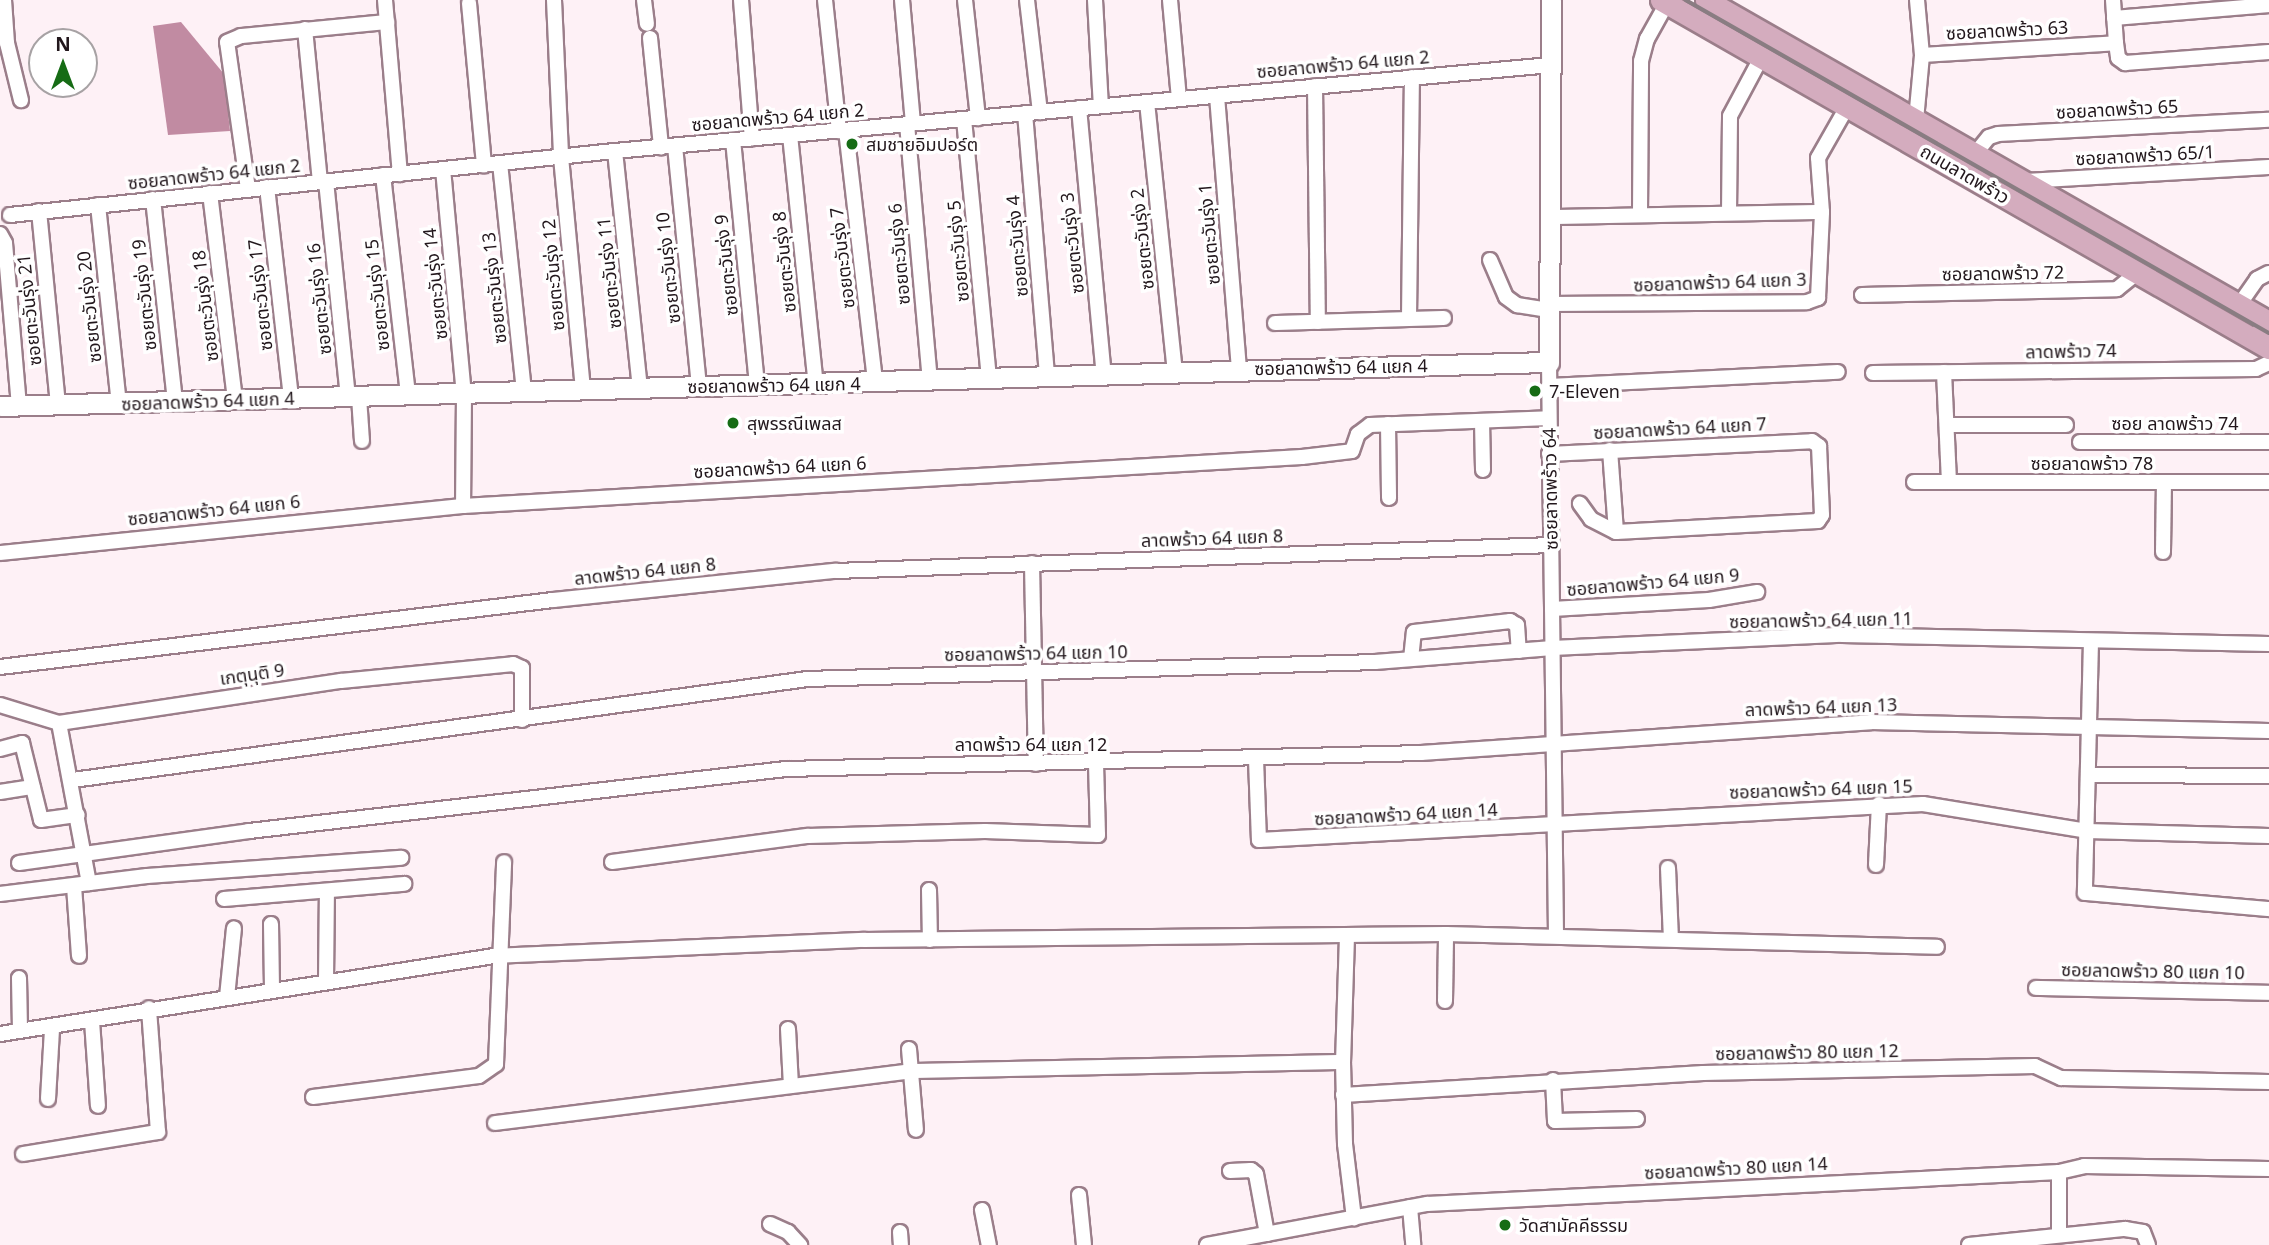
<!DOCTYPE html>
<meta charset="utf-8">
<style>
body{margin:0}
#map{position:relative;width:2269px;height:1245px;overflow:hidden;background:#fef1f6;font-family:"Noto Sans","Noto Sans Thai",sans-serif}
div>[style]{position:absolute}
[style*='--x']{left:calc(var(--x)*1px);top:calc(var(--y)*1px);width:calc(var(--w)*1px);rotate:calc(var(--a)*1deg)}
.water>*{inset:0;background:#c18ba2}
.roads{filter:drop-shadow(2px 0 #9b7e8a) drop-shadow(-2px 0 #9b7e8a) drop-shadow(0 2px #9b7e8a) drop-shadow(0 -2px #9b7e8a)}
.street>*{height:14px;margin:-7px;padding:0 7px;transform-origin:7px;border-radius:7px;background:#fff}
.secondary>*{height:19px;margin:-9.5px;padding:0 9.5px;transform-origin:9.5px;border-radius:9.5px;background:#fff}
.primary>*{height:21px;margin:-10.5px;padding:0 10.5px;transform-origin:10.5px;border-radius:10.5px;background:#d4acbe}
.rail>*{height:3.5px;margin:-1.75px;padding:0 1.75px;transform-origin:1.75px;border-radius:1.75px;background:#897d82}
.dots>*{width:19px;height:19px;translate:-50% -50%;box-sizing:border-box;border:4px solid #fff;border-radius:50%}
span{translate:-50% -50%;white-space:nowrap;text-align:center;line-height:1.15;-webkit-text-stroke:7px #fff;paint-order:stroke}
.street-label{font-size:18px;color:#22171c}
.poi-label{font-size:18px;color:#22171c}
.left{translate:0 -50%;text-align:left}
.north{position:absolute;left:28px;top:28px;width:70px;height:70px;box-sizing:border-box;background:#fff;border:2px solid #a7a2a4;border-radius:50%;rotate:0deg;font-size:19px;font-weight:700;line-height:28px;text-align:center;color:#22171c}
.north::after{content:'';display:block;margin:auto;width:24px;height:32px;background:#166c15;clip-path:polygon(50% 0,100% 100%,50% 72%,0 100%)}
</style>
<div id="map">
<div class="water">
<div style="clip-path:polygon(181px 22px,224px 74px,230px 131px,168px 135px,153px 26px)"></div>
</div>
<div class="roads">
<div class="street">
<div style="--x:4;--y:0;--w:43;--a:86"></div>
<div style="--x:7;--y:43;--w:59;--a:76.2"></div>
<div style="--x:385;--y:0;--w:175;--a:85.1"></div>
<div style="--x:554;--y:0;--w:157;--a:87.4"></div>
<div style="--x:561;--y:157;--w:234;--a:84.6"></div>
<div style="--x:644;--y:0;--w:24;--a:83"></div>
<div style="--x:741;--y:0;--w:139;--a:85.5"></div>
<div style="--x:825;--y:0;--w:132;--a:83.9"></div>
<div style="--x:902;--y:0;--w:124;--a:84.9"></div>
<div style="--x:965;--y:0;--w:119;--a:83.7"></div>
<div style="--x:1027;--y:0;--w:113;--a:83.4"></div>
<div style="--x:1095;--y:0;--w:106;--a:86.8"></div>
<div style="--x:1170;--y:0;--w:99;--a:84.8"></div>
<div style="--x:1917;--y:0;--w:55;--a:84.8"></div>
<div style="--x:469;--y:3;--w:163;--a:84.7"></div>
<div style="--x:2114;--y:18;--w:156;--a:-4.8"></div>
<div style="--x:305;--y:29;--w:154;--a:84.4"></div>
<div style="--x:650;--y:38;--w:110;--a:84.2"></div>
<div style="--x:2116;--y:43;--w:15;--a:82"></div>
<div style="--x:2118;--y:58;--w:9;--a:36"></div>
<div style="--x:2125;--y:63;--w:144;--a:-4.4"></div>
<div style="--x:1315;--y:86;--w:236;--a:89.3"></div>
<div style="--x:1217;--y:96;--w:274;--a:85.4"></div>
<div style="--x:1147;--y:102;--w:271;--a:84.1"></div>
<div style="--x:1079;--y:108;--w:268;--a:84.7"></div>
<div style="--x:1025;--y:113;--w:265;--a:85.2"></div>
<div style="--x:964;--y:119;--w:262;--a:84.5"></div>
<div style="--x:1916;--y:120;--w:65;--a:-84.7"></div>
<div style="--x:1922;--y:55;--w:194;--a:-3.5"></div>
<div style="--x:2116;--y:43;--w:43;--a:-94"></div>
<div style="--x:907;--y:124;--w:257;--a:84.9"></div>
<div style="--x:846;--y:130;--w:254;--a:83.4"></div>
<div style="--x:790;--y:135;--w:251;--a:84.1"></div>
<div style="--x:733;--y:140;--w:246;--a:84.4"></div>
<div style="--x:675;--y:146;--w:241;--a:84.3"></div>
<div style="--x:615;--y:151;--w:240;--a:84"></div>
<div style="--x:1975;--y:154;--w:22;--a:-51"></div>
<div style="--x:1989;--y:137;--w:9;--a:-18"></div>
<div style="--x:1998;--y:134;--w:271;--a:-3"></div>
<div style="--x:500;--y:163;--w:231;--a:84"></div>
<div style="--x:443;--y:169;--w:227;--a:84.7"></div>
<div style="--x:464;--y:395;--w:111;--a:90.5"></div>
<div style="--x:383;--y:175;--w:222;--a:83.5"></div>
<div style="--x:326;--y:181;--w:218;--a:84.2"></div>
<div style="--x:2026;--y:181;--w:243;--a:-3.3"></div>
<div style="--x:267;--y:187;--w:213;--a:83.5"></div>
<div style="--x:248;--y:189;--w:148;--a:-98.1"></div>
<div style="--x:227;--y:42;--w:15;--a:-23"></div>
<div style="--x:241;--y:36;--w:147;--a:-5.5"></div>
<div style="--x:210;--y:193;--w:209;--a:83.1"></div>
<div style="--x:153;--y:199;--w:204;--a:83.8"></div>
<div style="--x:98;--y:205;--w:200;--a:84"></div>
<div style="--x:39;--y:211;--w:194;--a:84.4"></div>
<div style="--x:1640;--y:213;--w:152;--a:-89.6"></div>
<div style="--x:1641;--y:61;--w:23;--a:-75"></div>
<div style="--x:1647;--y:39;--w:41;--a:-60.9"></div>
<div style="--x:1729;--y:213;--w:97;--a:-89.4"></div>
<div style="--x:1730;--y:116;--w:66;--a:-61.9"></div>
<div style="--x:10;--y:215;--w:597;--a:-6.05"></div>
<div style="--x:604;--y:152;--w:950;--a:-5.25"></div>
<div style="--x:1550;--y:217;--w:272;--a:-1.1"></div>
<div style="--x:0;--y:234;--w:10;--a:61"></div>
<div style="--x:5;--y:243;--w:164;--a:85.1"></div>
<div style="--x:1490;--y:260;--w:40;--a:66.6"></div>
<div style="--x:1506;--y:297;--w:14;--a:36"></div>
<div style="--x:1517;--y:305;--w:32;--a:9"></div>
<div style="--x:1862;--y:295;--w:255;--a:-1.3"></div>
<div style="--x:2117;--y:289;--w:27;--a:-39"></div>
<div style="--x:1549;--y:304;--w:258;--a:-0.4"></div>
<div style="--x:1807;--y:302;--w:12;--a:-20"></div>
<div style="--x:1818;--y:298;--w:86;--a:-87.3"></div>
<div style="--x:1822;--y:212;--w:54;--a:-94.2"></div>
<div style="--x:1818;--y:158;--w:59;--a:-60.4"></div>
<div style="--x:2239;--y:305;--w:32;--a:-55"></div>
<div style="--x:2257;--y:279;--w:13;--a:-27"></div>
<div style="--x:1409;--y:318;--w:241;--a:-89.3"></div>
<div style="--x:1275;--y:323;--w:169;--a:-1.7"></div>
<div style="--x:1549;--y:362;--w:574;--a:89.3"></div>
<div style="--x:1944;--y:372;--w:110;--a:87.4"></div>
<div style="--x:1873;--y:373;--w:383;--a:-0.6"></div>
<div style="--x:2256;--y:369;--w:14;--a:-25"></div>
<div style="--x:1549;--y:386;--w:289;--a:-2.8"></div>
<div style="--x:359;--y:397;--w:44;--a:86.1"></div>
<div style="--x:1482;--y:421;--w:49;--a:88.8"></div>
<div style="--x:1388;--y:424;--w:74;--a:89.2"></div>
<div style="--x:1947;--y:425;--w:119;--a:0"></div>
<div style="--x:2080;--y:442;--w:189;--a:0"></div>
<div style="--x:1610;--y:450;--w:82;--a:85.8"></div>
<div style="--x:1549;--y:454;--w:263;--a:-2.8"></div>
<div style="--x:1812;--y:441;--w:9;--a:36"></div>
<div style="--x:1819;--y:446;--w:69;--a:87.5"></div>
<div style="--x:1822;--y:515;--w:7;--a:124"></div>
<div style="--x:1818;--y:521;--w:202;--a:176.9"></div>
<div style="--x:1616;--y:532;--w:28;--a:-153"></div>
<div style="--x:1591;--y:519;--w:19;--a:-126"></div>
<div style="--x:1914;--y:482;--w:355;--a:0"></div>
<div style="--x:2163;--y:552;--w:70;--a:-89.2"></div>
<div style="--x:0;--y:553;--w:465;--a:-5.8"></div>
<div style="--x:463;--y:506;--w:840;--a:-3.34"></div>
<div style="--x:1302;--y:457;--w:50;--a:-6.8"></div>
<div style="--x:1352;--y:451;--w:18;--a:-71"></div>
<div style="--x:1358;--y:434;--w:15;--a:-37"></div>
<div style="--x:1370;--y:425;--w:179;--a:-2.2"></div>
<div style="--x:1032;--y:563;--w:201;--a:88.9"></div>
<div style="--x:1552;--y:609;--w:157;--a:-3.3"></div>
<div style="--x:1709;--y:600;--w:49;--a:-9.5"></div>
<div style="--x:2091;--y:641;--w:252;--a:91.4"></div>
<div style="--x:2085;--y:893;--w:185;--a:5"></div>
<div style="--x:1411;--y:659;--w:27;--a:-84"></div>
<div style="--x:1414;--y:632;--w:97;--a:-6.5"></div>
<div style="--x:1510;--y:621;--w:8;--a:30"></div>
<div style="--x:1517;--y:625;--w:26;--a:86"></div>
<div style="--x:0;--y:667;--w:557;--a:-6.91"></div>
<div style="--x:553;--y:600;--w:284;--a:-5.9"></div>
<div style="--x:836;--y:571;--w:716;--a:-2.08"></div>
<div style="--x:0;--y:705;--w:62;--a:17"></div>
<div style="--x:59;--y:723;--w:285;--a:-8.5"></div>
<div style="--x:341;--y:681;--w:173;--a:-5.6"></div>
<div style="--x:513;--y:664;--w:10;--a:24"></div>
<div style="--x:522;--y:668;--w:52;--a:90"></div>
<div style="--x:59;--y:723;--w:163;--a:79.4"></div>
<div style="--x:0;--y:749;--w:23;--a:-15"></div>
<div style="--x:22;--y:743;--w:79;--a:76.1"></div>
<div style="--x:41;--y:820;--w:37;--a:-8"></div>
<div style="--x:1256;--y:759;--w:81;--a:87.9"></div>
<div style="--x:1259;--y:840;--w:665;--a:-3.1"></div>
<div style="--x:1923;--y:804;--w:166;--a:9.3"></div>
<div style="--x:2087;--y:831;--w:182;--a:1.6"></div>
<div style="--x:2088;--y:775;--w:181;--a:0.3"></div>
<div style="--x:73;--y:780;--w:741;--a:-7.83"></div>
<div style="--x:807;--y:679;--w:568;--a:-1.71"></div>
<div style="--x:1375;--y:662;--w:178;--a:-4.5"></div>
<div style="--x:1552;--y:648;--w:290;--a:-2.6"></div>
<div style="--x:1842;--y:635;--w:427;--a:1.2"></div>
<div style="--x:0;--y:792;--w:33;--a:-9"></div>
<div style="--x:612;--y:862;--w:198;--a:-7.6"></div>
<div style="--x:808;--y:836;--w:177;--a:-1.6"></div>
<div style="--x:985;--y:831;--w:113;--a:2"></div>
<div style="--x:1098;--y:835;--w:72;--a:-91.6"></div>
<div style="--x:19;--y:863;--w:232;--a:-7.9"></div>
<div style="--x:249;--y:831;--w:541;--a:-6.59"></div>
<div style="--x:786;--y:769;--w:635;--a:-1.44"></div>
<div style="--x:1421;--y:753;--w:451;--a:-3.9"></div>
<div style="--x:1871;--y:722;--w:398;--a:1.3"></div>
<div style="--x:1876;--y:865;--w:61;--a:-87.2"></div>
<div style="--x:1668;--y:868;--w:71;--a:87.6"></div>
<div style="--x:74;--y:886;--w:70;--a:85.9"></div>
<div style="--x:929;--y:890;--w:50;--a:88.9"></div>
<div style="--x:0;--y:894;--w:148;--a:-7"></div>
<div style="--x:147;--y:876;--w:255;--a:-4.1"></div>
<div style="--x:224;--y:899;--w:181;--a:-4.8"></div>
<div style="--x:271;--y:924;--w:66;--a:89.1"></div>
<div style="--x:1347;--y:936;--w:126;--a:91.8"></div>
<div style="--x:1343;--y:1062;--w:82;--a:88.6"></div>
<div style="--x:1345;--y:1144;--w:75;--a:83.1"></div>
<div style="--x:19;--y:978;--w:53;--a:88.9"></div>
<div style="--x:326;--y:981;--w:89;--a:-89.4"></div>
<div style="--x:2036;--y:988;--w:233;--a:1.2"></div>
<div style="--x:227;--y:997;--w:69;--a:-84.2"></div>
<div style="--x:1445;--y:1001;--w:67;--a:-89.1"></div>
<div style="--x:92;--y:1021;--w:85;--a:86"></div>
<div style="--x:788;--y:1029;--w:57;--a:87"></div>
<div style="--x:0;--y:1034;--w:500;--a:-8.97"></div>
<div style="--x:494;--y:956;--w:370;--a:-2.5"></div>
<div style="--x:864;--y:940;--w:582;--a:-0.59"></div>
<div style="--x:1446;--y:934;--w:491;--a:1.5"></div>
<div style="--x:909;--y:1049;--w:81;--a:85.1"></div>
<div style="--x:1553;--y:1080;--w:41;--a:87.2"></div>
<div style="--x:1555;--y:1121;--w:82;--a:-1.4"></div>
<div style="--x:1343;--y:1095;--w:361;--a:-3.5"></div>
<div style="--x:1703;--y:1073;--w:332;--a:-1.2"></div>
<div style="--x:2035;--y:1066;--w:29;--a:25"></div>
<div style="--x:2061;--y:1078;--w:208;--a:1.1"></div>
<div style="--x:313;--y:1097;--w:167;--a:-7.2"></div>
<div style="--x:479;--y:1076;--w:21;--a:-35"></div>
<div style="--x:496;--y:1064;--w:202;--a:-87.7"></div>
<div style="--x:48;--y:1099;--w:70;--a:-86.7"></div>
<div style="--x:495;--y:1123;--w:418;--a:-7.1"></div>
<div style="--x:910;--y:1071;--w:433;--a:-1.2"></div>
<div style="--x:23;--y:1154;--w:137;--a:-9.3"></div>
<div style="--x:158;--y:1132;--w:124;--a:-94.2"></div>
<div style="--x:1230;--y:1171;--w:21;--a:-3"></div>
<div style="--x:1251;--y:1170;--w:6;--a:39"></div>
<div style="--x:1256;--y:1174;--w:61;--a:79.6"></div>
<div style="--x:2059;--y:1172;--w:62;--a:90"></div>
<div style="--x:1079;--y:1195;--w:50;--a:84.3"></div>
<div style="--x:1410;--y:1207;--w:38;--a:85"></div>
<div style="--x:982;--y:1210;--w:36;--a:79"></div>
<div style="--x:770;--y:1224;--w:20;--a:24"></div>
<div style="--x:788;--y:1232;--w:18;--a:47"></div>
<div style="--x:900;--y:1232;--w:13;--a:86"></div>
<div style="--x:1207;--y:1245;--w:224;--a:-10.6"></div>
<div style="--x:1427;--y:1204;--w:633;--a:-2.9"></div>
<div style="--x:2059;--y:1172;--w:26;--a:-13"></div>
<div style="--x:2084;--y:1166;--w:185;--a:0.9"></div>
<div style="--x:1969;--y:1245;--w:157;--a:-5.9"></div>
<div style="--x:2125;--y:1229;--w:18;--a:9"></div>
<div style="--x:2143;--y:1232;--w:14;--a:69"></div>
</div>
<div class="secondary">
<div style="--x:0;--y:406;--w:1550;--a:-1.63"></div>
<div style="--x:1549;--y:362;--w:362;--a:-89.7"></div>
</div>
<div class="primary">
<div style="--x:1661;--y:0;--w:701;--a:29.79"></div>
<div style="--x:1706;--y:0;--w:649;--a:29.77"></div>
<div style="--x:2269;--y:322;--w:22;--a:126"></div>
</div>
</div>
<div class="rail">
<div style="--x:1686;--y:0;--w:671;--a:29.73"></div>
</div>
<div class="dots">
<div style="left:852px;top:144px;background:#166c15"></div>
<div style="left:1535px;top:391px;background:#166c15"></div>
<div style="left:733px;top:423px;background:#166c15"></div>
<div style="left:1505px;top:1225px;background:#166c15"></div>
</div>
<div class="street-label">
<span style="left:2007px;top:30px;rotate:-3deg">ซอยลาดพร้าว 63</span>
<span style="left:1343px;top:64px;rotate:-5deg">ซอยลาดพร้าว 64 แยก 2</span>
<span style="left:2117px;top:109px;rotate:-3deg">ซอยลาดพร้าว 65</span>
<span style="left:778px;top:117px;rotate:-5deg">ซอยลาดพร้าว 64 แยก 2</span>
<span style="left:2145px;top:155px;rotate:-3deg">ซอยลาดพร้าว 65/1</span>
<span style="left:214px;top:174px;rotate:-6deg">ซอยลาดพร้าว 64 แยก 2</span>
<span style="left:1965px;top:174px;rotate:30deg">ถนนลาดพร้าว</span>
<span style="left:1209px;top:234px;rotate:-95deg">ซอยตะวันรุ่ง 1</span>
<span style="left:1142px;top:239px;rotate:-96deg">ซอยตะวันรุ่ง 2</span>
<span style="left:1072px;top:243px;rotate:-96deg">ซอยตะวันรุ่ง 3</span>
<span style="left:1017px;top:246px;rotate:-95deg">ซอยตะวันรุ่ง 4</span>
<span style="left:958px;top:251px;rotate:-95deg">ซอยตะวันรุ่ง 5</span>
<span style="left:899px;top:254px;rotate:-95deg">ซอยตะวันรุ่ง 6</span>
<span style="left:842px;top:258px;rotate:-97deg">ซอยตะวันรุ่ง 7</span>
<span style="left:784px;top:262px;rotate:-96deg">ซอยตะวันรุ่ง 8</span>
<span style="left:726px;top:265px;rotate:-96deg">ซอยตะวันรุ่ง 9</span>
<span style="left:668px;top:268px;rotate:-96deg">ซอยตะวันรุ่ง 10</span>
<span style="left:609px;top:273px;rotate:-96deg">ซอยตะวันรุ่ง 11</span>
<span style="left:2003px;top:273px;rotate:-1deg">ซอยลาดพร้าว 72</span>
<span style="left:553px;top:275px;rotate:-95deg">ซอยตะวันรุ่ง 12</span>
<span style="left:1720px;top:282px;rotate:-2deg">ซอยลาดพร้าว 64 แยก 3</span>
<span style="left:435px;top:284px;rotate:-96deg">ซอยตะวันรุ่ง 14</span>
<span style="left:494px;top:288px;rotate:-96deg">ซอยตะวันรุ่ง 13</span>
<span style="left:144px;top:295px;rotate:-96deg">ซอยตะวันรุ่ง 19</span>
<span style="left:260px;top:295px;rotate:-96deg">ซอยตะวันรุ่ง 17</span>
<span style="left:377px;top:295px;rotate:-96deg">ซอยตะวันรุ่ง 15</span>
<span style="left:319px;top:299px;rotate:-96deg">ซอยตะวันรุ่ง 16</span>
<span style="left:205px;top:306px;rotate:-97deg">ซอยตะวันรุ่ง 18</span>
<span style="left:89px;top:307px;rotate:-96deg">ซอยตะวันรุ่ง 20</span>
<span style="left:29px;top:310px;rotate:-96deg">ซอยตะวันรุ่ง 21</span>
<span style="left:2071px;top:351px;rotate:-1deg">ลาดพร้าว 74</span>
<span style="left:1341px;top:367px;rotate:-1deg">ซอยลาดพร้าว 64 แยก 4</span>
<span style="left:774px;top:385px;rotate:-1deg">ซอยลาดพร้าว 64 แยก 4</span>
<span style="left:208px;top:401px;rotate:-2deg">ซอยลาดพร้าว 64 แยก 4</span>
<span style="left:2175px;top:423px">ซอย ลาดพร้าว 74</span>
<span style="left:1680px;top:428px;rotate:-3deg">ซอยลาดพร้าว 64 แยก 7</span>
<span style="left:2092px;top:463px">ซอยลาดพร้าว 78</span>
<span style="left:780px;top:467px;rotate:-3deg">ซอยลาดพร้าว 64 แยก 6</span>
<span style="left:1550px;top:489px;rotate:-91deg">ซอยลาดพร้าว 64</span>
<span style="left:214px;top:510px;rotate:-6deg">ซอยลาดพร้าว 64 แยก 6</span>
<span style="left:1212px;top:538px;rotate:-2deg">ลาดพร้าว 64 แยก 8</span>
<span style="left:645px;top:571px;rotate:-6deg">ลาดพร้าว 64 แยก 8</span>
<span style="left:1653px;top:582px;rotate:-5deg">ซอยลาดพร้าว 64 แยก 9</span>
<span style="left:1821px;top:620px;rotate:-1deg">ซอยลาดพร้าว 64 แยก 11</span>
<span style="left:1036px;top:653px;rotate:-1deg">ซอยลาดพร้าว 64 แยก 10</span>
<span style="left:252px;top:674px;rotate:-8deg">เกตุนุติ 9</span>
<span style="left:1821px;top:707px;rotate:-2deg">ลาดพร้าว 64 แยก 13</span>
<span style="left:1031px;top:744px">ลาดพร้าว 64 แยก 12</span>
<span style="left:1821px;top:789px;rotate:-2deg">ซอยลาดพร้าว 64 แยก 15</span>
<span style="left:1406px;top:814px;rotate:-3deg">ซอยลาดพร้าว 64 แยก 14</span>
<span style="left:2153px;top:971px;rotate:1deg">ซอยลาดพร้าว 80 แยก 10</span>
<span style="left:1807px;top:1052px;rotate:-1deg">ซอยลาดพร้าว 80 แยก 12</span>
<span style="left:1736px;top:1168px;rotate:-3deg">ซอยลาดพร้าว 80 แยก 14</span>
</div>
<div class="poi-label">
<span class="left" style="left:866px;top:144px">สมชายอิมปอร์ต</span>
<span class="left" style="left:1549px;top:391px">7-Eleven</span>
<span class="left" style="left:747px;top:423px">สุพรรณีเพลส</span>
<span class="left" style="left:1519px;top:1225px">วัดสามัคคีธรรม</span>
</div>
<div class="north">N</div>
</div>
